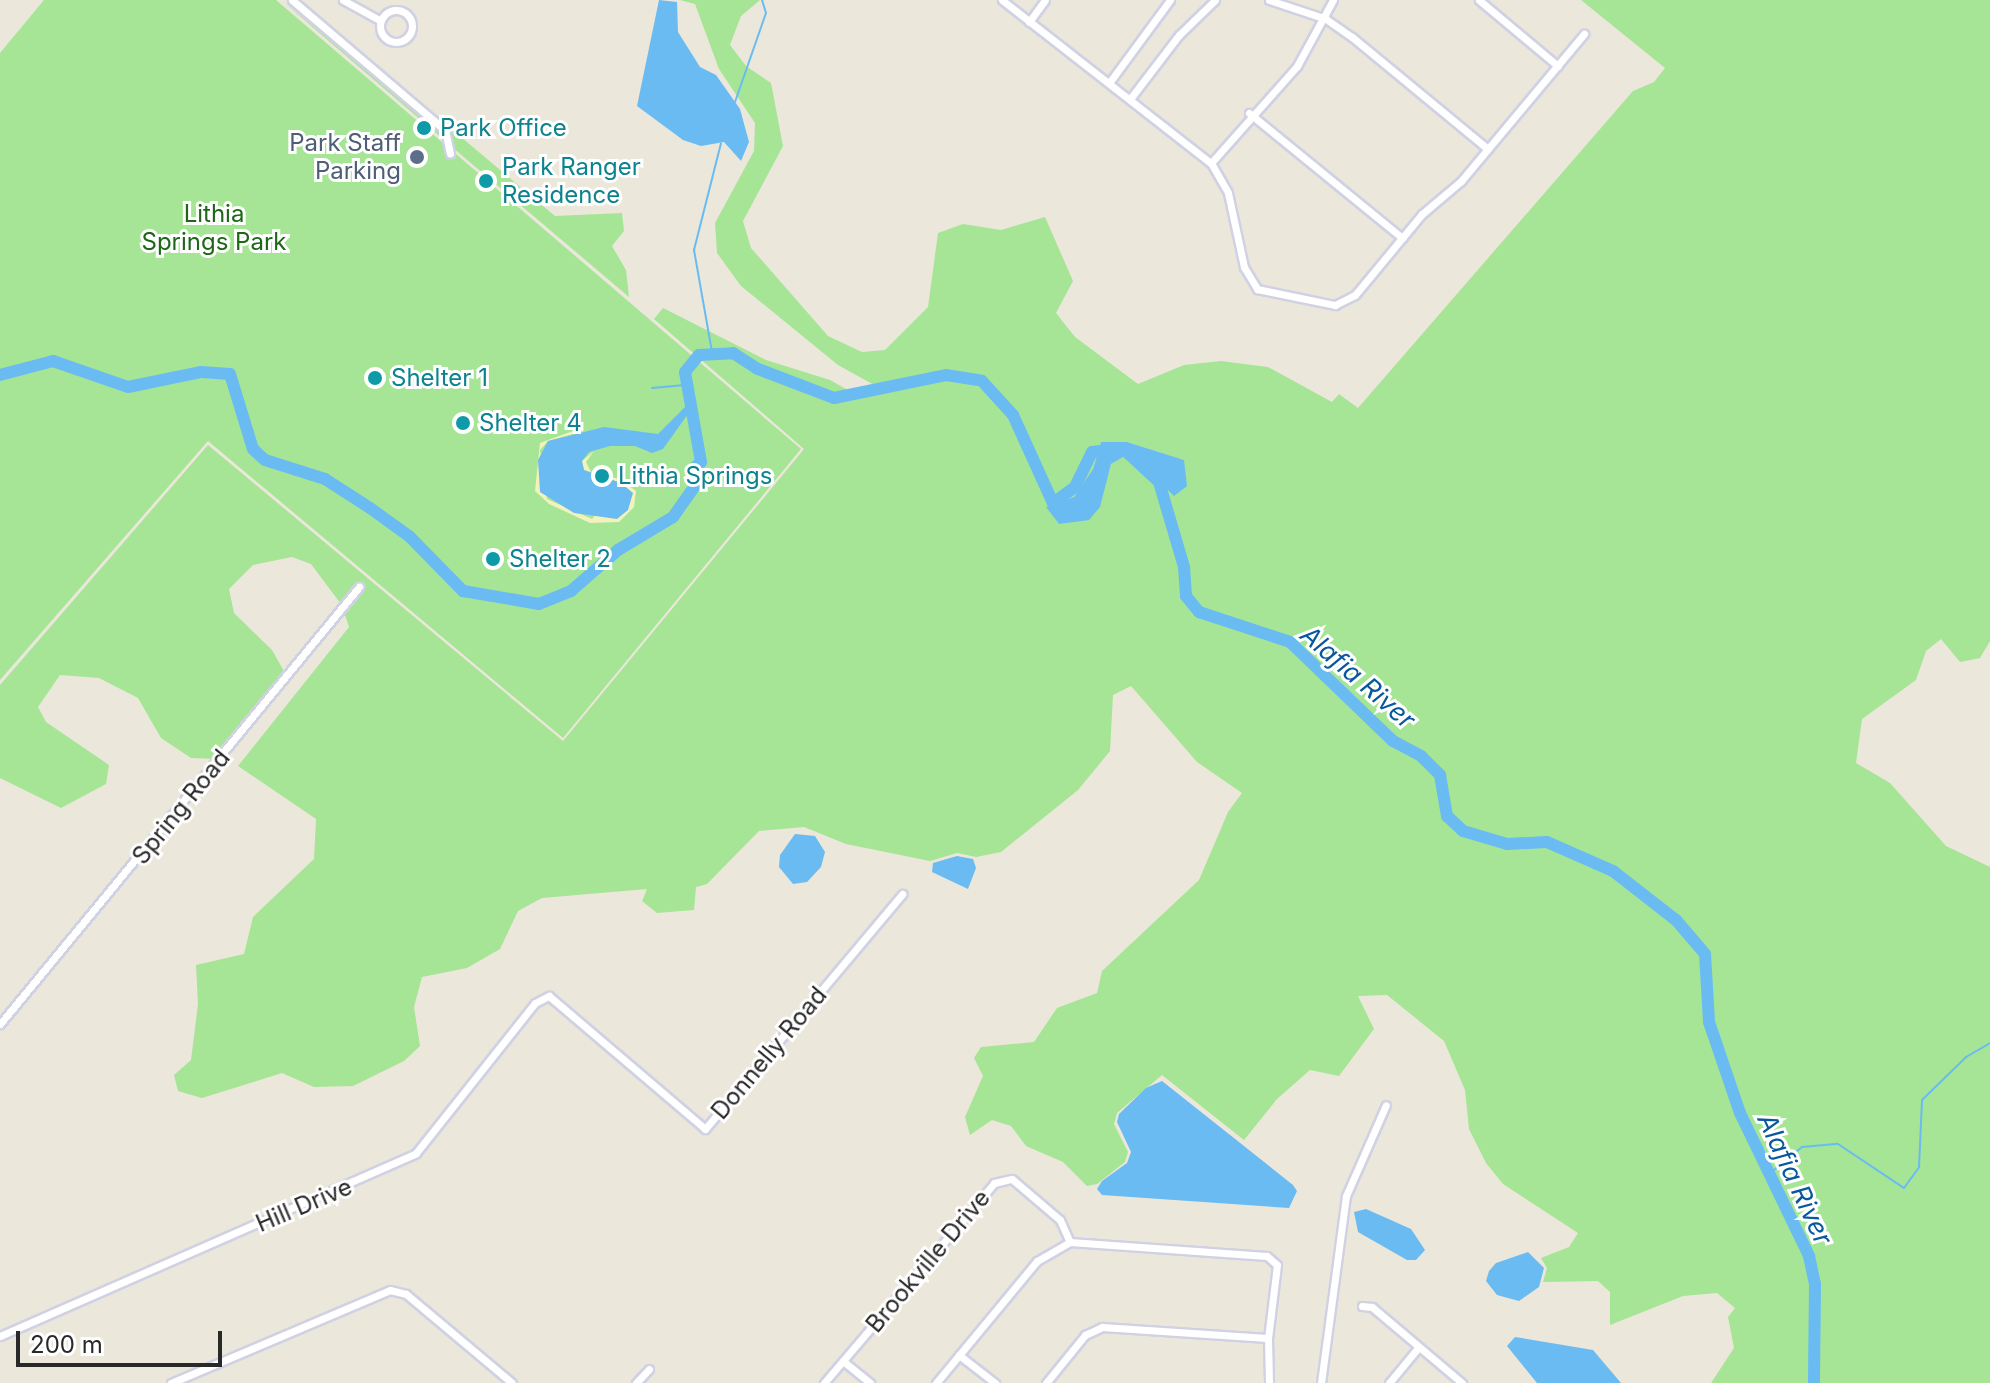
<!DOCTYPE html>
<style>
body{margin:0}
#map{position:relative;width:1990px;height:1383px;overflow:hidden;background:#ece7db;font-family:Inter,sans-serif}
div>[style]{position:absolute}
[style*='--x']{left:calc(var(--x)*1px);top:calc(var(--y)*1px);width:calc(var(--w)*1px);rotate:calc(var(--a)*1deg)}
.green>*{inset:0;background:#a5e595}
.sand>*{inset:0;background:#f3f2bc}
.water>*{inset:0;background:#6abbf2}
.stream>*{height:2px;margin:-1px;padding:0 1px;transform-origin:1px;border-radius:1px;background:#6abbf2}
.river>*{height:12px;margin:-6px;padding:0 6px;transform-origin:6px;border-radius:6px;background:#6abbf2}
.roads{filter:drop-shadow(2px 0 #d0d1e3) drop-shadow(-2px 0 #d0d1e3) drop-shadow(0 2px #d0d1e3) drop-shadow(0 -2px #d0d1e3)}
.minor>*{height:7px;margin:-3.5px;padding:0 3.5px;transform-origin:3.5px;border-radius:3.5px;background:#fff}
.minor>.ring{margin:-3.5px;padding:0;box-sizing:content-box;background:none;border:7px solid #fff;border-radius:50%}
.dots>*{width:22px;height:22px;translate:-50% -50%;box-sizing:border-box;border:4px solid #fff;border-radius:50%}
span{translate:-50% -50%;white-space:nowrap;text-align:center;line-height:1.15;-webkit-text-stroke:6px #fff;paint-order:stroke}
.culture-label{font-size:24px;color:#0d838f}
.left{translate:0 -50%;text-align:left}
.service-label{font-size:24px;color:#4e5e75}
.right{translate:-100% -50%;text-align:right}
.park-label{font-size:24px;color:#1d6817}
.street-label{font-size:24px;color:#292929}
.water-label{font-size:26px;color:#09579e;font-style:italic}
.scale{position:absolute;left:16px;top:1331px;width:206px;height:36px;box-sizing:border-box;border:4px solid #292929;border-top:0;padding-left:10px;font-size:24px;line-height:28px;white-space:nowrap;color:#292929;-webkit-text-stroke:6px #fff;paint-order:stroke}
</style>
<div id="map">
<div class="green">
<div style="clip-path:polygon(44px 0,276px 0,801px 449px,563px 738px,208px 441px,0 680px,0 53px)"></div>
<div style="clip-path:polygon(281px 0,442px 132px,443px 139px)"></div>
<div style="clip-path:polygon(evenodd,680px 0,760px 0,741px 16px,730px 45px,746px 66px,771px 83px,783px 146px,743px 221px,751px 248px,828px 336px,862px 352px,885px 350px,928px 307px,938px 233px,963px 224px,1001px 230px,1045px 217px,1073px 281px,1056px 313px,1075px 337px,1138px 384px,1184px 365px,1221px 361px,1268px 367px,1332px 402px,1339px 394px,1358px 408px,1633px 91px,1654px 82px,1665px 68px,1581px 0,1990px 0,1990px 641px,1980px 658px,1960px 662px,1941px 639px,1926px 651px,1916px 680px,1862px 719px,1856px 763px,1890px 783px,1946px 846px,1990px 867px,1990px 1383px,1711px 1383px,1734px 1348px,1728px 1317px,1735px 1308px,1717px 1293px,1683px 1296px,1610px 1325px,1610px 1292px,1598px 1281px,1543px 1282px,1547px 1268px,1541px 1258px,1569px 1247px,1578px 1233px,1503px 1184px,1486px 1163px,1469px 1129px,1465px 1090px,1444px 1041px,1387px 995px,1358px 996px,1374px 1029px,1339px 1076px,1310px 1070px,1277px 1099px,1244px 1140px,1162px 1075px,1117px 1113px,1114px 1124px,1128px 1152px,1125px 1162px,1097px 1184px,1087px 1186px,1063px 1162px,1026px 1146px,1011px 1126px,992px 1120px,970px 1135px,965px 1117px,983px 1076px,974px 1058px,981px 1047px,1034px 1042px,1057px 1008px,1097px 993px,1102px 971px,1199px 880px,1228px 812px,1242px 793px,1197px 762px,1131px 686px,1113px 695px,1110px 751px,1078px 790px,1001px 852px,976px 857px,957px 853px,930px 861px,846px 844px,804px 827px,759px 831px,707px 884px,696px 887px,694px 910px,657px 913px,642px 901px,647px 889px,542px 898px,518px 911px,500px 949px,467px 968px,422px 977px,414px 1007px,420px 1046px,404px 1061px,353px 1086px,314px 1087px,282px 1073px,202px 1098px,178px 1091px,174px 1075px,191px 1060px,198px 1004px,196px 965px,244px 954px,253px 917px,314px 859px,316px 819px,238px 766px,349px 627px,344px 612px,364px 586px,359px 582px,341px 604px,311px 564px,292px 557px,253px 565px,229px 589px,234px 613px,272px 650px,285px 673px,216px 759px,191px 758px,161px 738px,138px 698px,99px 678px,60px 675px,38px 707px,46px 722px,109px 765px,106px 784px,61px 808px,0 778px,0 685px,208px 445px,563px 741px,804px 449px,654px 319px,663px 308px,766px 360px,830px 380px,862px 398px,876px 386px,838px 365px,741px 286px,717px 253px,715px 223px,754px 151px,755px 123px,719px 69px,695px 4px,680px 0,1101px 442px,1127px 442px,1183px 460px,1159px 479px,1123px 456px,1111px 464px,1102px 496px,1059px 524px,1047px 507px,1074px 497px,1093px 469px,1101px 442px)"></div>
<div style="clip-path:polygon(304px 5px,555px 216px,622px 213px,624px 231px,612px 246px,626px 270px,629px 297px,452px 147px,448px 127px)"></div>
</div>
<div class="sand">
<div style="clip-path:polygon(581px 428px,584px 431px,548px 441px,540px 450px,547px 499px,592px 519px,621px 483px,584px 470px,582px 461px,594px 451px,586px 462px,591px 472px,620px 479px,636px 491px,634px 507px,619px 522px,590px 523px,549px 504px,535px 491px,540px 443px)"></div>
</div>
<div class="water">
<div style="clip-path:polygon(659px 0,677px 2px,678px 32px,700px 67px,716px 75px,740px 109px,749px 142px,741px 161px,724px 142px,701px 146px,683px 140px,637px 106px)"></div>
<div style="clip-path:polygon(692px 400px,693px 407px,663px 449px,652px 453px,635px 446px,610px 446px,589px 452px,582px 461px,584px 470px,621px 483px,633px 493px,628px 510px,617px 519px,574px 513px,540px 492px,538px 460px,548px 441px,604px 427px,658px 434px)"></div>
<div style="clip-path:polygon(1101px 442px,1127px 442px,1184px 460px,1187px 486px,1174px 496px,1143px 466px,1123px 457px,1111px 464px,1100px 507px,1089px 520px,1059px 524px,1046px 507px,1074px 497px,1093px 469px)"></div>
<div style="clip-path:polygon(795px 834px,815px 836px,825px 852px,821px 867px,807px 882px,793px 884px,779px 867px,780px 855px)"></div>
<div style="clip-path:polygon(957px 856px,973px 859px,976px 868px,968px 889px,932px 872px,933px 863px)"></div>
<div style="clip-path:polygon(1162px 1081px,1293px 1185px,1297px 1191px,1289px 1208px,1102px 1195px,1097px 1189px,1102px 1181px,1127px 1163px,1131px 1152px,1117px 1122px,1119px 1114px,1146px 1088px)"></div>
<div style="clip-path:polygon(1366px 1209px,1411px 1229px,1425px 1250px,1416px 1260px,1407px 1260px,1358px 1232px,1354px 1212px)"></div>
<div style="clip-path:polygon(1528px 1252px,1544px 1268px,1539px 1287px,1519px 1301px,1497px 1295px,1486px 1281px,1489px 1271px,1496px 1263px)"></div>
<div style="clip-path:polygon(1515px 1337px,1593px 1350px,1621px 1383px,1537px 1383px,1507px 1346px)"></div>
</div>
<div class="stream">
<div style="--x:735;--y:102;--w:94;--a:-70.8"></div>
<div style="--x:766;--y:13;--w:14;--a:-107"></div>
<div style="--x:712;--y:352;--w:104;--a:-100"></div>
<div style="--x:694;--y:250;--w:110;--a:-75.8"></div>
<div style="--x:652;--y:388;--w:36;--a:-5"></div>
<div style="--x:1768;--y:1175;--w:44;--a:-39.5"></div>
<div style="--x:1802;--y:1147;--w:36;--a:-5"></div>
<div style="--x:1838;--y:1144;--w:79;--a:33.7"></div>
<div style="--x:1904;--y:1188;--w:26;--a:-54"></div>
<div style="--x:1919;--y:1167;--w:67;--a:-87.4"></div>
<div style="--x:1922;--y:1100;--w:62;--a:-44.3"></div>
<div style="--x:1966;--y:1057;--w:28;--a:-30"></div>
</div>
<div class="river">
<div style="--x:0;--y:375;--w:55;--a:-14.8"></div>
<div style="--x:53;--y:361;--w:79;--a:19.1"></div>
<div style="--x:128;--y:387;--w:75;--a:-11.6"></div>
<div style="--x:201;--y:372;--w:29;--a:4"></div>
<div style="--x:230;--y:374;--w:78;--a:73"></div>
<div style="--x:253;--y:449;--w:16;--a:43"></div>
<div style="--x:265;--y:460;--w:63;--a:17.6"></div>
<div style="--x:325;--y:479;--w:54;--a:32.8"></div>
<div style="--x:370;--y:508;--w:48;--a:35.7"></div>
<div style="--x:409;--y:536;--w:77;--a:45.5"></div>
<div style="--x:463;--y:591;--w:77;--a:9.7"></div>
<div style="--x:539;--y:604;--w:35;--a:-22"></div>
<div style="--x:571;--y:591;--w:62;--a:-41.1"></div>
<div style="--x:618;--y:550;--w:64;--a:-31"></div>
<div style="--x:673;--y:517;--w:42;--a:-54.8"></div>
<div style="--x:697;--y:483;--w:15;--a:-101"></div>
<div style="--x:694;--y:468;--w:9;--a:-41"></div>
<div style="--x:701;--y:462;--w:91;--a:-100.1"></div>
<div style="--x:685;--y:372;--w:22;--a:-51"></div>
<div style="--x:699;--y:355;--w:34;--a:-3"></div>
<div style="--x:733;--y:353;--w:30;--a:33"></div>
<div style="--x:758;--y:369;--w:81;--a:20.9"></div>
<div style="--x:834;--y:398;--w:114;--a:-11.6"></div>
<div style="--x:946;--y:375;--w:36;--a:9"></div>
<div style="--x:982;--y:381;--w:46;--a:47.6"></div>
<div style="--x:1013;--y:415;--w:97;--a:65.6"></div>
<div style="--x:1053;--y:503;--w:27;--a:-36"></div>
<div style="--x:1075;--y:487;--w:39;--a:-64"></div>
<div style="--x:1092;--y:452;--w:20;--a:-6"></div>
<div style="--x:1129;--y:454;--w:41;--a:43"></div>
<div style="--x:1159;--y:482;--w:89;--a:73.6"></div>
<div style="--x:1184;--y:567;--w:29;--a:86"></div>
<div style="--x:1186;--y:596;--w:21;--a:51"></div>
<div style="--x:1199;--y:612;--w:96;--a:18.2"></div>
<div style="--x:1290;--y:642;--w:143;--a:43.9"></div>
<div style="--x:1393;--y:741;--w:32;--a:28"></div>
<div style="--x:1421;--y:756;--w:27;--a:45"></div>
<div style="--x:1440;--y:775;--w:42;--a:80.3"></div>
<div style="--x:1447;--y:816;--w:22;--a:43"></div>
<div style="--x:1463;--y:831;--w:46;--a:16.5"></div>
<div style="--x:1507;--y:844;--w:40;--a:-2.9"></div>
<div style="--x:1547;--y:842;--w:72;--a:23.7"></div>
<div style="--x:1613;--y:871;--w:80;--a:37.9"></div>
<div style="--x:1676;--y:920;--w:45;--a:49.5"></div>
<div style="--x:1705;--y:954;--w:68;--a:86.6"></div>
<div style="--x:1709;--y:1022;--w:96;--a:71.2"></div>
<div style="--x:1740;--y:1113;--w:159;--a:64.2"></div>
<div style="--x:1809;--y:1256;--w:29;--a:78"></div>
<div style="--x:1815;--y:1284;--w:99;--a:90.6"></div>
</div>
<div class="roads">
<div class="minor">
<div style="--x:292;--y:0;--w:201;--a:40.4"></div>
<div style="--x:445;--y:130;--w:24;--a:78"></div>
<div style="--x:343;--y:0;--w:43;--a:28.9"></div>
<div style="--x:1002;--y:0;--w:265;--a:38"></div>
<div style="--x:1211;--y:163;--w:34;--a:60"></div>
<div style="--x:1228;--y:193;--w:76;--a:77.8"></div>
<div style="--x:1244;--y:267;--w:26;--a:59"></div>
<div style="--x:1257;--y:289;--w:80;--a:11.6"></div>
<div style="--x:1335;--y:305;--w:22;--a:-27"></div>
<div style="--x:1355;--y:295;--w:105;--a:-50.4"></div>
<div style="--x:1422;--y:214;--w:51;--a:-40.2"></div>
<div style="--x:1461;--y:181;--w:192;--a:-50.1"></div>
<div style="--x:1269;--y:0;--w:60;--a:18.4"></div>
<div style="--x:1326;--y:19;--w:32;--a:35"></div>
<div style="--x:1352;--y:37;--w:176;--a:39.5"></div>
<div style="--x:1479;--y:0;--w:103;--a:39.9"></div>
<div class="ring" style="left:380px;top:10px;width:25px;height:25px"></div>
<div style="--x:1029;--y:22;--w:27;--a:-54"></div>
<div style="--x:1109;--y:83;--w:103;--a:-53.7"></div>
<div style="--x:1130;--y:99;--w:81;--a:-52.6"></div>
<div style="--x:1179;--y:35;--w:50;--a:-44.2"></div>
<div style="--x:1249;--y:113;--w:198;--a:39.2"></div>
<div style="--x:1211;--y:163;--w:130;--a:-48.4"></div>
<div style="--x:1297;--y:66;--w:75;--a:-61.4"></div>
<div style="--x:0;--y:1024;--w:566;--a:-50.6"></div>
<div style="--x:1362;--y:1306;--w:10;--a:6"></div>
<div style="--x:1372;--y:1307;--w:118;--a:40.2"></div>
<div style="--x:0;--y:1336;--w:454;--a:-23.7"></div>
<div style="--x:416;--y:1153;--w:191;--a:-51.6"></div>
<div style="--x:535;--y:1003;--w:16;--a:-27"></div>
<div style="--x:549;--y:996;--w:205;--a:40.4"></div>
<div style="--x:705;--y:1129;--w:307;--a:-50"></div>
<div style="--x:959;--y:1355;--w:46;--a:37.9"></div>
<div style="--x:843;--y:1361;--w:35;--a:39"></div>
<div style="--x:171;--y:1383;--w:238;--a:-23"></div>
<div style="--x:390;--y:1290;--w:16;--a:14"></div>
<div style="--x:406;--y:1294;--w:138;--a:40"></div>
<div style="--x:636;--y:1383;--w:19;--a:-47"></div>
<div style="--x:824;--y:1383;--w:262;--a:-49.6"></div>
<div style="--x:994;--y:1183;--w:18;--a:-13"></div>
<div style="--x:1012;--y:1179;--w:63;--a:40.5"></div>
<div style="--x:1060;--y:1220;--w:24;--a:66"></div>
<div style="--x:936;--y:1383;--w:158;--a:-50.4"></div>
<div style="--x:1037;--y:1261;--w:38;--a:-30"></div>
<div style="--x:1070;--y:1242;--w:197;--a:4.1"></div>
<div style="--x:1267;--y:1256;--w:13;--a:42"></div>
<div style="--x:1277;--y:1265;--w:74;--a:97"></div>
<div style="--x:1268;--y:1338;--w:45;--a:88.7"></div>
<div style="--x:1046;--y:1383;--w:62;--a:-50.9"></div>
<div style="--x:1085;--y:1335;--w:19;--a:-25"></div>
<div style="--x:1102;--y:1327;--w:166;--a:3.8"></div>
<div style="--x:1321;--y:1383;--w:189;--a:-82.4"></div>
<div style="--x:1346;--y:1196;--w:99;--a:-66.3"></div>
<div style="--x:1389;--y:1383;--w:45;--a:-50.4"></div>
</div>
</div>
<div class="dots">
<div style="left:424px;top:128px;background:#0f9aa8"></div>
<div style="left:417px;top:157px;background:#5c6f8a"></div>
<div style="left:486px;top:181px;background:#0f9aa8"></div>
<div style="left:375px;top:378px;background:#0f9aa8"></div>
<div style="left:463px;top:423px;background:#0f9aa8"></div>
<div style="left:602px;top:476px;background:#0f9aa8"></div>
<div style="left:493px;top:559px;background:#0f9aa8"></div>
</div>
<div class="culture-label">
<span class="left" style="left:440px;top:128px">Park Office</span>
<span class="left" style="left:502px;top:181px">Park Ranger<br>Residence</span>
<span class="left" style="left:391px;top:378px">Shelter 1</span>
<span class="left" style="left:479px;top:423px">Shelter 4</span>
<span class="left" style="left:618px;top:476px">Lithia Springs</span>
<span class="left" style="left:509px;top:559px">Shelter 2</span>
</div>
<div class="service-label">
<span class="right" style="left:401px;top:157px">Park Staff<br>Parking</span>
</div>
<div class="park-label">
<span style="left:214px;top:228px">Lithia<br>Springs Park</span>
</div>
<div class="street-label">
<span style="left:181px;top:807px;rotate:-51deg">Spring Road</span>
<span style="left:769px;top:1053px;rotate:-50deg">Donnelly Road</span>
<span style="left:304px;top:1205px;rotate:-23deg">Hill Drive</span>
<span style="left:928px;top:1261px;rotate:-50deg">Brookville Drive</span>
</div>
<div class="water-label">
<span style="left:1358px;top:677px;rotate:41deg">Alafia River</span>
<span style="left:1795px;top:1179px;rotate:65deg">Alafia River</span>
</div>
<div class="scale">200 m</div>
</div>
